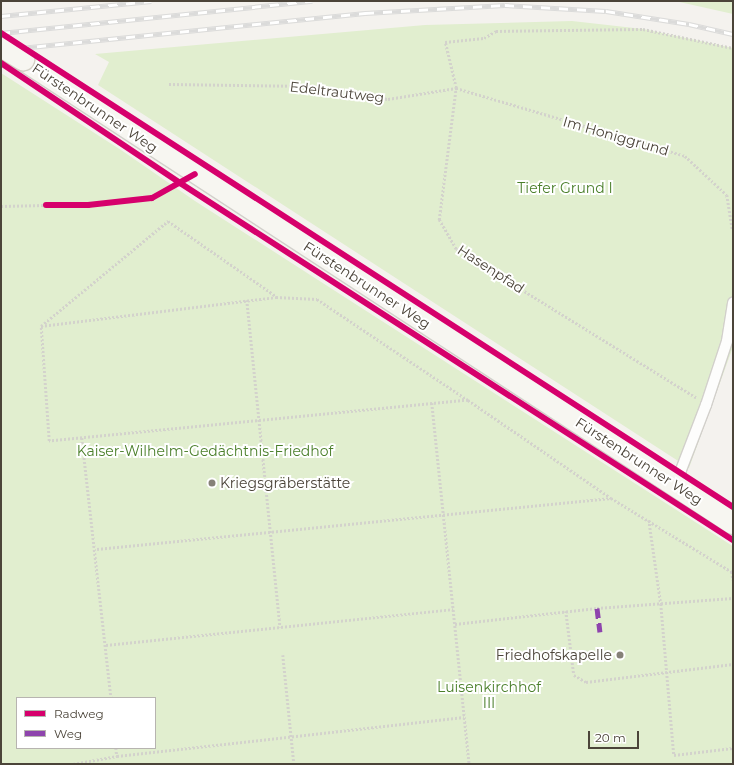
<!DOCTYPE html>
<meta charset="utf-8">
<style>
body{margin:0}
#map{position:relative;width:734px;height:765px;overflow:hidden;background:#f4f2ee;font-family:Montserrat,sans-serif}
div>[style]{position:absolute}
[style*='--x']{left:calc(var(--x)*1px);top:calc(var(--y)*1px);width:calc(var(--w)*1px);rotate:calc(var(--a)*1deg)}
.green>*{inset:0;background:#e1eecf}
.path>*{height:2.5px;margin-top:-1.25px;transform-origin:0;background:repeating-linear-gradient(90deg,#d3d2cc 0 2px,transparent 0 4px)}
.roads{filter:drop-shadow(1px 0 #d2d0cb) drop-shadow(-1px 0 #d2d0cb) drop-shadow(0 1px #d2d0cb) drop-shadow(0 -1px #d2d0cb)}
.lane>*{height:10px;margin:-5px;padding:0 5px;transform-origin:5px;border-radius:5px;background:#fdfdfc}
.secondary>*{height:22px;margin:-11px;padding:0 11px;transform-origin:11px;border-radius:11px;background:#f7f6f1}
.rail>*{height:4.5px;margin-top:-2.25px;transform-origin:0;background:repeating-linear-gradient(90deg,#fff 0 9px,#dbdbda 0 18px);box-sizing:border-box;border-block:1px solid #dbdbda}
.bridges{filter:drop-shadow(1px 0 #d3cfc5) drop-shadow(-1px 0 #d3cfc5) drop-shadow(0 1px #d3cfc5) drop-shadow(0 -1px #d3cfc5)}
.secondary-bridge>*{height:22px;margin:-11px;padding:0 11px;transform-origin:11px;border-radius:11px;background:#f7f6f1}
.quiet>*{height:5px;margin-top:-2.5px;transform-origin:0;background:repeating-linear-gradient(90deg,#8e44ad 0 10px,transparent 0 15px)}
.cycleway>*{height:6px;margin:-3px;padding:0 3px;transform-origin:3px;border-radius:3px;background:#d6006c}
.dots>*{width:11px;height:11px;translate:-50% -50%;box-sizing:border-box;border:2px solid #fff;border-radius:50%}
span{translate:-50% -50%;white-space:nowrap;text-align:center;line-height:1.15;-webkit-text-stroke:4px #fff;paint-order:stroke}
.street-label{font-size:14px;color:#4b4439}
.park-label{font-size:14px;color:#4a7f2a}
.poi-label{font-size:14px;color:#4b4439}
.left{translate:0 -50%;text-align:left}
.right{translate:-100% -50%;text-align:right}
.frame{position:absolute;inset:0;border:2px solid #4b4439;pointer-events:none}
.legend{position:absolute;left:16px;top:697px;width:140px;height:52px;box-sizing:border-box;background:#fff;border:1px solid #b7b4b0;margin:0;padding:5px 7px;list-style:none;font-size:12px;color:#4b4439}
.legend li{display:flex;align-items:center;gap:8px;height:20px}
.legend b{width:20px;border:1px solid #b7b4b0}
.scale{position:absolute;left:588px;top:731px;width:51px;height:18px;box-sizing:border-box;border:2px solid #4b4439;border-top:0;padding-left:5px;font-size:12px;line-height:14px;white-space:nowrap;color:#4b4439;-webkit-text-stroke:3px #fff;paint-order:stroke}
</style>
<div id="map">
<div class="green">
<div style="clip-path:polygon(675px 1px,733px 1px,733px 14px)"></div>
<div style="clip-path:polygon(572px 21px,643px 29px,733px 48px,733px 347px,689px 468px,98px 85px,109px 62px,95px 54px,425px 25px)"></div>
<div style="clip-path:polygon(evenodd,1px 73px,121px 150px,195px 201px,731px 545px,733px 547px,733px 764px,1px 764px,1px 73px,17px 698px,155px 698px,155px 748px,17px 748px,17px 698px)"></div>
</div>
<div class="path">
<div style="--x:169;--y:84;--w:145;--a:0.8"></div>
<div style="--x:314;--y:86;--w:75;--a:10"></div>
<div style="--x:388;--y:99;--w:69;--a:-9.2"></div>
<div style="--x:456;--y:88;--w:239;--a:16.5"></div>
<div style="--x:685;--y:156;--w:57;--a:42.9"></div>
<div style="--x:727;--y:195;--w:36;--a:81"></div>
<div style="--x:1;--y:206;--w:45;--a:-1.3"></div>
<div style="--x:247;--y:300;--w:329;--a:84.2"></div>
<div style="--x:41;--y:326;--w:165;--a:-39.6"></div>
<div style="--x:168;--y:221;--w:131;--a:34.8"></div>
<div style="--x:696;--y:398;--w:282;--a:-148.2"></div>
<div style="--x:456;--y:249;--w:34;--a:-120"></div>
<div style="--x:439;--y:220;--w:133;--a:-82.7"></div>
<div style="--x:456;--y:88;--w:47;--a:-103.4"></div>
<div style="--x:445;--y:42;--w:39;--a:-6"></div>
<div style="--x:484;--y:38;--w:14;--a:-30"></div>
<div style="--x:496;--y:31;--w:147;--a:-0.8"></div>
<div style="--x:643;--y:29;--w:92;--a:11.9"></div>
<div style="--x:468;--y:400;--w:421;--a:174.4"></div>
<div style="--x:49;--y:441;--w:115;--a:-94"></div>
<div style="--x:41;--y:326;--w:237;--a:-7"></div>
<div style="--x:276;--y:297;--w:41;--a:2.8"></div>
<div style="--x:317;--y:299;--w:182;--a:33.8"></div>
<div style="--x:468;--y:400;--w:173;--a:34.4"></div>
<div style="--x:611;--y:498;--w:142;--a:31.4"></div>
<div style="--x:732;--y:572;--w:8;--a:83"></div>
<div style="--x:432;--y:403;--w:363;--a:84.1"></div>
<div style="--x:82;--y:438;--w:262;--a:83.6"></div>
<div style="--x:649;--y:520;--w:85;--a:81.9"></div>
<div style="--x:661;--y:604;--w:152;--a:85.1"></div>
<div style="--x:674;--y:755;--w:59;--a:-6.8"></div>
<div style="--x:97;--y:549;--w:517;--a:-5.67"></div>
<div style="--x:566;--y:611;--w:64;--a:82.9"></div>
<div style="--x:574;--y:675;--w:14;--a:30"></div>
<div style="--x:586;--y:682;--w:148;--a:-7"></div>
<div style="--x:455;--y:624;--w:143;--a:-6.4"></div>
<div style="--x:597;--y:608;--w:136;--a:-4.2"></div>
<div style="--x:106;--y:645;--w:349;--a:-5.9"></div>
<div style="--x:283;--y:655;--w:110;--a:84.2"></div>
<div style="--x:116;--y:748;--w:8;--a:83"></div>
<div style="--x:73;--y:764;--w:45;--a:-10.3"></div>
<div style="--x:117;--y:756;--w:349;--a:-6.4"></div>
</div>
<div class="roads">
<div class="lane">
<div style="--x:673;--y:483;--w:15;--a:-58"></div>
<div style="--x:681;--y:470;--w:70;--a:-69"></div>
<div style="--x:706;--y:405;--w:67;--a:-71.8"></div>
<div style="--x:727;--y:341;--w:39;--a:-81"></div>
</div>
<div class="secondary">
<div style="--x:23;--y:59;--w:848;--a:33.17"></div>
</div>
</div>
<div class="rail">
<div style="--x:1;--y:16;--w:151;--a:-5.7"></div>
<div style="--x:1;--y:33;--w:313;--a:-5.9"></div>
<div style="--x:1;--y:50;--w:366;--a:-5.8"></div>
<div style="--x:365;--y:13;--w:140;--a:-3.3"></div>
<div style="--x:505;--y:5;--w:101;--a:3.4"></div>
<div style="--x:606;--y:11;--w:84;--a:8.9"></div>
<div style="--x:689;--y:24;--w:45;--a:12.8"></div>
</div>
<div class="bridges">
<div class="secondary-bridge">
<div style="--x:1;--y:46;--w:26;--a:31"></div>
</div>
</div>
<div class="quiet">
<div style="--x:597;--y:608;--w:24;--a:83"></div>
</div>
<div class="cycleway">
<div style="--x:1;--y:33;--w:872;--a:32.92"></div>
<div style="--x:1;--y:63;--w:216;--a:33.8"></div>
<div style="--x:180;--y:183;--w:658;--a:32.85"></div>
<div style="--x:46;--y:205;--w:42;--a:0"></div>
<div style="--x:88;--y:205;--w:64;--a:-6.2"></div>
<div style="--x:152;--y:198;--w:49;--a:-29.2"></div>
</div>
<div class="dots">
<div style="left:212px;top:483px;background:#868178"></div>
<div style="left:620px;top:655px;background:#868178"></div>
</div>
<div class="street-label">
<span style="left:337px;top:92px;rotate:7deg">Edeltrautweg</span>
<span style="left:95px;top:108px;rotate:34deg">Fürstenbrunner Weg</span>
<span style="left:616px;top:136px;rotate:16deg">Im Honiggrund</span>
<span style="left:491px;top:269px;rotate:33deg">Hasenpfad</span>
<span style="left:367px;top:285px;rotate:33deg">Fürstenbrunner Weg</span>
<span style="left:639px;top:461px;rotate:33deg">Fürstenbrunner Weg</span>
</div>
<div class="park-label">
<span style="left:565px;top:188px">Tiefer Grund I</span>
<span style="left:205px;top:451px">Kaiser-Wilhelm-Gedächtnis-Friedhof</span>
<span style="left:489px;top:695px">Luisenkirchhof<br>III</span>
</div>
<div class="poi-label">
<span class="left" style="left:220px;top:483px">Kriegsgräberstätte</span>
<span class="right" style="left:612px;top:655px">Friedhofskapelle</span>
</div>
<div class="frame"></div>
<ul class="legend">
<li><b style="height:5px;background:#d6006c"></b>Radweg</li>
<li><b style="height:5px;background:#8e44ad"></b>Weg</li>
</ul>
<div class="scale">20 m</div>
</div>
